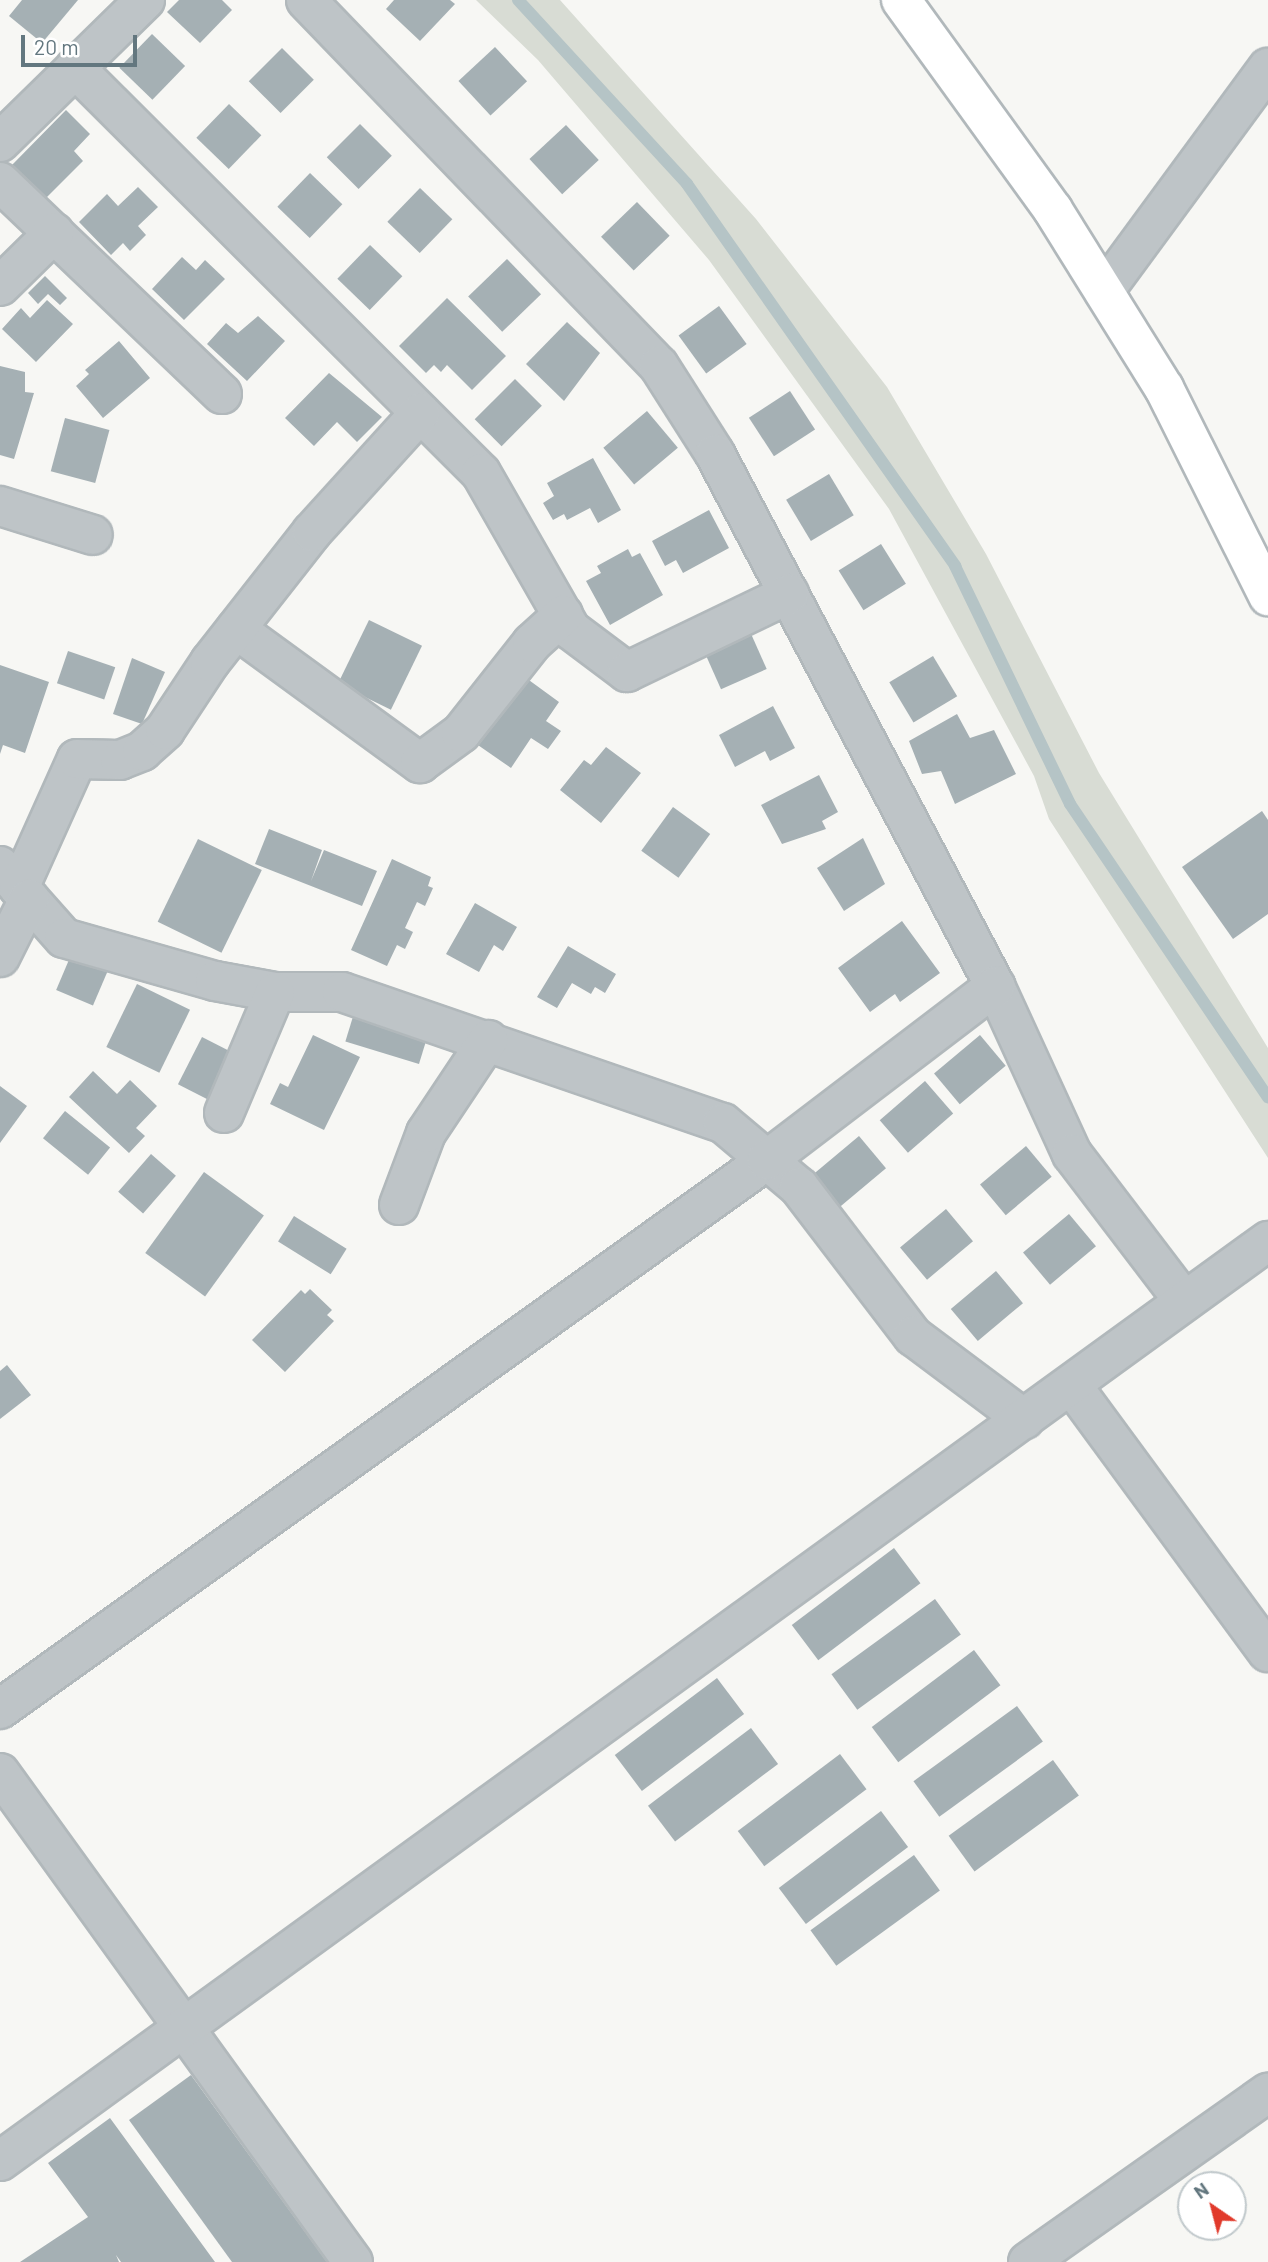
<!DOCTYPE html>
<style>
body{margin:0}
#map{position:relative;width:1268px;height:2262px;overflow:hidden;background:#f7f7f4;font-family:Barlow,sans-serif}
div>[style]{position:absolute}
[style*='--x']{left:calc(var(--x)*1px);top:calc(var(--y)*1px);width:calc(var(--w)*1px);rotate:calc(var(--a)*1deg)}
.green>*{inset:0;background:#d8dcd4}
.stream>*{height:12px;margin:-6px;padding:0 6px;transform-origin:6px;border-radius:6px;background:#b5c4c6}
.building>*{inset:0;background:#a5b0b4;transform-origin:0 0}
.roads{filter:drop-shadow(2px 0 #b1b8bb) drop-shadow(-2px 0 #b1b8bb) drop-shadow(0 2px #b1b8bb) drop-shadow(0 -2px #b1b8bb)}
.street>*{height:38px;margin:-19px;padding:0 19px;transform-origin:19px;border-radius:19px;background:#bec4c7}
.secondary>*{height:38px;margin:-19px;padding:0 19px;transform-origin:19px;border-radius:19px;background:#fff}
span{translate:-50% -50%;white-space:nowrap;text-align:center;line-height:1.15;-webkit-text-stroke:7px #fff;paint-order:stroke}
.north{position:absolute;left:1177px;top:2171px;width:70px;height:70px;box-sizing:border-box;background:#fff;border:2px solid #c1c9cc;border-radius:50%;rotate:325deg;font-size:19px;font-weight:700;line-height:28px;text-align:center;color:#63777f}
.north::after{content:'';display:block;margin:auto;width:24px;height:32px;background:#e13a2b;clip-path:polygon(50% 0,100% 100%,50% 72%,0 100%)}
.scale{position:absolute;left:21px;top:35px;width:116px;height:32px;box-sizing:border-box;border:4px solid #63777f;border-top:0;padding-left:9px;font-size:21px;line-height:24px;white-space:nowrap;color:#63777f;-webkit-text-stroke:5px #fff;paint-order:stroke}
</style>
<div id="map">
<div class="green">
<div style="clip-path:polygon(476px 0,560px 0,756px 219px,887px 387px,986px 554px,1099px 773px,1268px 1048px,1268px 1158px,1049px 819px,1034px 776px,889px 509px,709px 260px,538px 60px)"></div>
</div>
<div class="stream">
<div style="--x:518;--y:0;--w:250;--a:47.4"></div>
<div style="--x:687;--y:184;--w:467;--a:54.9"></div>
<div style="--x:955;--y:566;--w:264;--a:64.2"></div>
<div style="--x:1070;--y:804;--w:354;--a:56"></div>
</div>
<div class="building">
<div style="clip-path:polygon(22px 0,78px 0,42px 43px,9px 16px)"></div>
<div style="clip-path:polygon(179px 0,222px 0,232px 10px,200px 43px,167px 12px)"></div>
<div style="clip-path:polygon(394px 0,450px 0,455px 4px,420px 41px,386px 9px)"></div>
<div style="left:152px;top:34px;width:46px;height:47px;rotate:44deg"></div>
<div style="left:495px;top:47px;width:47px;height:50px;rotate:47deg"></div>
<div style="left:282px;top:48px;width:45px;height:47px;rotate:45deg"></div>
<div style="left:229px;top:104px;width:45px;height:47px;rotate:44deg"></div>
<div style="clip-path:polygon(66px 110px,90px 134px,74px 151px,83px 161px,46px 198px,12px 165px)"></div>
<div style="left:360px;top:124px;width:45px;height:47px;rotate:45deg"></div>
<div style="left:566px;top:125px;width:48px;height:50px;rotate:47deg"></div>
<div style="left:310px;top:173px;width:45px;height:47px;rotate:44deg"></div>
<div style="clip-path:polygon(138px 187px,158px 207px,138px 226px,146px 235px,130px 251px,123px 243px,111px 255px,79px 222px,107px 194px,118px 206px)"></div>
<div style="left:420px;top:188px;width:45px;height:47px;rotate:44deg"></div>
<div style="left:637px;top:202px;width:47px;height:50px;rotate:46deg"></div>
<div style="left:370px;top:245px;width:45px;height:47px;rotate:44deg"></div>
<div style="clip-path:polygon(182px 257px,196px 270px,205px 260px,225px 279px,184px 320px,152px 289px)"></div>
<div style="left:507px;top:259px;width:49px;height:54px;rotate:46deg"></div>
<div style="clip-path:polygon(45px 276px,67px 298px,60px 305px,48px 294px,38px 304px,28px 293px)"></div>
<div style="clip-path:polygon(447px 298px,506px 356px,472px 390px,447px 365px,441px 372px,434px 365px,426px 373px,399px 346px)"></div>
<div style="clip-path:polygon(47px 300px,73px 324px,36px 362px,2px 329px,21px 308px,30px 318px)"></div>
<div style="left:719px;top:306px;width:47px;height:50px;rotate:54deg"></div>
<div style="clip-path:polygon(258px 316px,285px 341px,247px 381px,207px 344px,226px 323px,238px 333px)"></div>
<div style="clip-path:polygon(567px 322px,600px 353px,564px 401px,526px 364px)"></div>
<div style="clip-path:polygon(119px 341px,150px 378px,103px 418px,76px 386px,89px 374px,85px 370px)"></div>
<div style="clip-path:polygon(0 366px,25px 372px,25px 392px,34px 393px,14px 459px,0 455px)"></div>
<div style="clip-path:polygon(329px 373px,382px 417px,357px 442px,337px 422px,314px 446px,285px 418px)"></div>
<div style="left:515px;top:379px;width:38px;height:57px;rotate:45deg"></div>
<div style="left:790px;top:391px;width:46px;height:49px;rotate:57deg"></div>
<div style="left:647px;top:411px;width:48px;height:57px;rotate:50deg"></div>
<div style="left:65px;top:418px;width:46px;height:55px;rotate:15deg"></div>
<div style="clip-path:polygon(593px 458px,621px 510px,598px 523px,590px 508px,567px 520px,564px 514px,553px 520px,543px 503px,554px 496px,547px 483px)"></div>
<div style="left:829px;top:474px;width:48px;height:50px;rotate:59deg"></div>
<div style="clip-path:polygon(709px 510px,729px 548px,683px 573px,676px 560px,665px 566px,652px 541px)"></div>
<div style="left:881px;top:544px;width:47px;height:50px;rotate:58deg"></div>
<div style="clip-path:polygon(628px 549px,632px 557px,640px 553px,663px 595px,610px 625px,586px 581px,601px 573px,597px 566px)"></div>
<div style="left:369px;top:620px;width:59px;height:71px;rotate:26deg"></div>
<div style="left:748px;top:627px;width:46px;height:50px;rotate:66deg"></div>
<div style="left:68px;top:651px;width:50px;height:34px;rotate:19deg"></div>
<div style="left:933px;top:656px;width:47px;height:51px;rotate:59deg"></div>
<div style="clip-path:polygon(132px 658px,165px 672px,142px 724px,113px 714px)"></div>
<div style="clip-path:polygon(0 665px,49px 682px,25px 753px,3px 745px,0 754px)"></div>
<div style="clip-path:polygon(522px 675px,559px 702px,546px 721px,561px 731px,548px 749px,531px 738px,511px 768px,475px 743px)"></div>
<div style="clip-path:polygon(773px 706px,795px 748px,770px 761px,765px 751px,735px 767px,719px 735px)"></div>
<div style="clip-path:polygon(957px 714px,970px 738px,994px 730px,1016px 774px,955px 804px,941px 771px,922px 774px,909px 741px)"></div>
<div style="clip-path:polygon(606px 747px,641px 773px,601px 823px,560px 790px,584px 760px,591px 765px)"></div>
<div style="clip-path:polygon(819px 775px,838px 812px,822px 821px,826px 829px,782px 844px,761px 805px)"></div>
<div style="left:673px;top:807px;width:46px;height:54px;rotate:36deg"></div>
<div style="clip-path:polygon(1262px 811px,1268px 820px,1268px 914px,1233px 939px,1182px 867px)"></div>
<div style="clip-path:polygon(269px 829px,322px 850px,311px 881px,324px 850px,377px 871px,362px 906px,255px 864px)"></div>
<div style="clip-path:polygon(863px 838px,885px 884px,844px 911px,817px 868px)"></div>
<div style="left:198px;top:839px;width:71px;height:92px;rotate:26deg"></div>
<div style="clip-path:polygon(392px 859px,431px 877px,428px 886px,433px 888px,425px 906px,417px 902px,405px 928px,413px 932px,405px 949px,397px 945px,387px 966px,351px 950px)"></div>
<div style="clip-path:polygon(475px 903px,517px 927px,503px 951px,494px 945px,479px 972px,446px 954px)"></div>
<div style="clip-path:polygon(902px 921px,940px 973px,900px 1002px,895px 994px,870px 1012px,838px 968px)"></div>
<div style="clip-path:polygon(568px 946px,616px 974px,605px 993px,595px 987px,591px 994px,572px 983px,557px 1008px,537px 997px)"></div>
<div style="left:71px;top:955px;width:40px;height:38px;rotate:23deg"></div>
<div style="left:137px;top:984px;width:59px;height:70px;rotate:26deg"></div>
<div style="left:355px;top:1010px;width:77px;height:33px;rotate:17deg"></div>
<div style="clip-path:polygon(313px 1035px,360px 1057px,324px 1130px,270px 1104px,280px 1083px,288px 1087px)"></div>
<div style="left:980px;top:1035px;width:40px;height:60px;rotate:50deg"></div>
<div style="left:202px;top:1037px;width:38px;height:53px;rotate:27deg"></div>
<div style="clip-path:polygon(93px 1071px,117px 1094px,130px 1080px,157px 1106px,136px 1128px,145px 1136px,129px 1153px,69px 1097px)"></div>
<div style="left:925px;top:1081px;width:43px;height:60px;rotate:49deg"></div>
<div style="clip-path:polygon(0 1086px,27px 1106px,0 1143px)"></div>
<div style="left:65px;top:1111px;width:58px;height:35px;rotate:39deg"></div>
<div style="left:859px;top:1136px;width:42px;height:60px;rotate:50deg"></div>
<div style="left:1026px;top:1146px;width:40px;height:60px;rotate:50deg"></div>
<div style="left:151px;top:1154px;width:33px;height:50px;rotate:41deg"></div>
<div style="left:204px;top:1172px;width:74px;height:100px;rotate:36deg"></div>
<div style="left:946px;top:1209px;width:42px;height:60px;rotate:50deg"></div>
<div style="left:1069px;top:1214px;width:42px;height:60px;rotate:50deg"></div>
<div style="left:294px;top:1216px;width:62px;height:30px;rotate:32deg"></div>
<div style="left:996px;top:1271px;width:42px;height:59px;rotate:50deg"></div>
<div style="clip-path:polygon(310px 1289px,332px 1310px,327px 1315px,334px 1321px,285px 1372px,252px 1340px,301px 1290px,305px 1294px)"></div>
<div style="clip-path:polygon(7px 1365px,31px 1395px,0 1419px,0 1371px)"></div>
<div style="left:894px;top:1548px;width:44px;height:128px;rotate:53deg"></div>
<div style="left:935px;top:1599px;width:44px;height:128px;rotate:54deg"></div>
<div style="left:974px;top:1650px;width:44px;height:128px;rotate:53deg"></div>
<div style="left:717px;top:1678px;width:45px;height:128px;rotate:53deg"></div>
<div style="left:1017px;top:1706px;width:44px;height:128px;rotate:54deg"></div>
<div style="left:751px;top:1728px;width:45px;height:129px;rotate:53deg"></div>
<div style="left:840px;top:1754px;width:44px;height:128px;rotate:53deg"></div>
<div style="left:1053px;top:1760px;width:44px;height:129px;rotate:54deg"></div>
<div style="left:881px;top:1811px;width:45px;height:128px;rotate:53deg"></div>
<div style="left:914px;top:1855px;width:44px;height:128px;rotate:54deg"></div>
<div style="clip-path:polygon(191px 2075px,327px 2262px,232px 2262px,129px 2120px)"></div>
<div style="clip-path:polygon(110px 2118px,215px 2262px,121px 2262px,116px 2255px,119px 2262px,20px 2262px,88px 2217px,48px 2163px)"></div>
</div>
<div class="roads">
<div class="street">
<div style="--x:306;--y:0;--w:508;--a:46.04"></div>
<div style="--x:659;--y:366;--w:104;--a:57.5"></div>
<div style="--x:715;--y:454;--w:601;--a:62.24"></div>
<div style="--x:995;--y:986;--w:185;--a:65.4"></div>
<div style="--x:1072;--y:1154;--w:185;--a:52.7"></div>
<div style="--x:75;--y:68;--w:573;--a:44.93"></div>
<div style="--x:481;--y:473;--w:181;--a:60.2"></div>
<div style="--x:571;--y:630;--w:70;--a:36.9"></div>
<div style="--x:627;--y:672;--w:180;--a:-25.7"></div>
<div style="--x:0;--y:142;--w:203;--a:-44.4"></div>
<div style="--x:0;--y:182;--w:307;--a:43.7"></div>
<div style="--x:0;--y:286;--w:76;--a:-44.5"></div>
<div style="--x:1104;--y:291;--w:277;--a:-53.7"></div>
<div style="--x:0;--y:506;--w:97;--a:17.3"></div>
<div style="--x:236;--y:629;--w:228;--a:36.1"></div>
<div style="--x:420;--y:763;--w:51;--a:-36.2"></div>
<div style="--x:461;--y:733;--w:115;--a:-51.7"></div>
<div style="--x:532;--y:643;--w:42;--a:-42.1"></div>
<div style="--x:0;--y:866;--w:96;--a:48.4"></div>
<div style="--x:64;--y:938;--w:157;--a:15.9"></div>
<div style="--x:215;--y:981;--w:61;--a:10.4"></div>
<div style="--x:275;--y:992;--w:67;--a:0"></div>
<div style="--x:342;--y:992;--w:403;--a:19"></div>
<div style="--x:723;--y:1123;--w:99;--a:40.1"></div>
<div style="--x:799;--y:1187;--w:188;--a:52.6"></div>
<div style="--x:913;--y:1336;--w:139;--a:36.8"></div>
<div style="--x:19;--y:888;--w:141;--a:-65.8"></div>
<div style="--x:77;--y:759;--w:43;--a:1.3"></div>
<div style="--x:120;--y:760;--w:24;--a:-22"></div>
<div style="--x:142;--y:751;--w:31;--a:-42"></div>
<div style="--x:165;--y:730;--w:82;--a:-56.5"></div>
<div style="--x:210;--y:662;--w:165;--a:-51.9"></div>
<div style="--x:312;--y:532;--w:161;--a:-47.8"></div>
<div style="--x:0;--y:957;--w:65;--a:-63.4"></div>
<div style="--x:224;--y:1113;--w:131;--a:-67.1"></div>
<div style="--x:399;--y:1205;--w:77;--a:-69.4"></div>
<div style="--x:426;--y:1133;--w:112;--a:-56.3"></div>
<div style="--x:1073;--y:1387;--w:329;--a:53.7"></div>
<div style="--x:0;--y:1709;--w:943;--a:-35.59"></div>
<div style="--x:767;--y:1160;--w:287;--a:-37.3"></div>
<div style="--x:0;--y:1773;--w:603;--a:54.18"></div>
<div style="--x:0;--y:2161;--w:1567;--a:-35.96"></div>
<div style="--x:1028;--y:2262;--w:294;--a:-35.2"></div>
</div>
<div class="secondary">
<div style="--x:901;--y:0;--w:259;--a:54.1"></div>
<div style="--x:1053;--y:210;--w:210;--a:58.1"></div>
<div style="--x:1164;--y:388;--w:233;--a:63.4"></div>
</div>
</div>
<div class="north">N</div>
<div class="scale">20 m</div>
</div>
